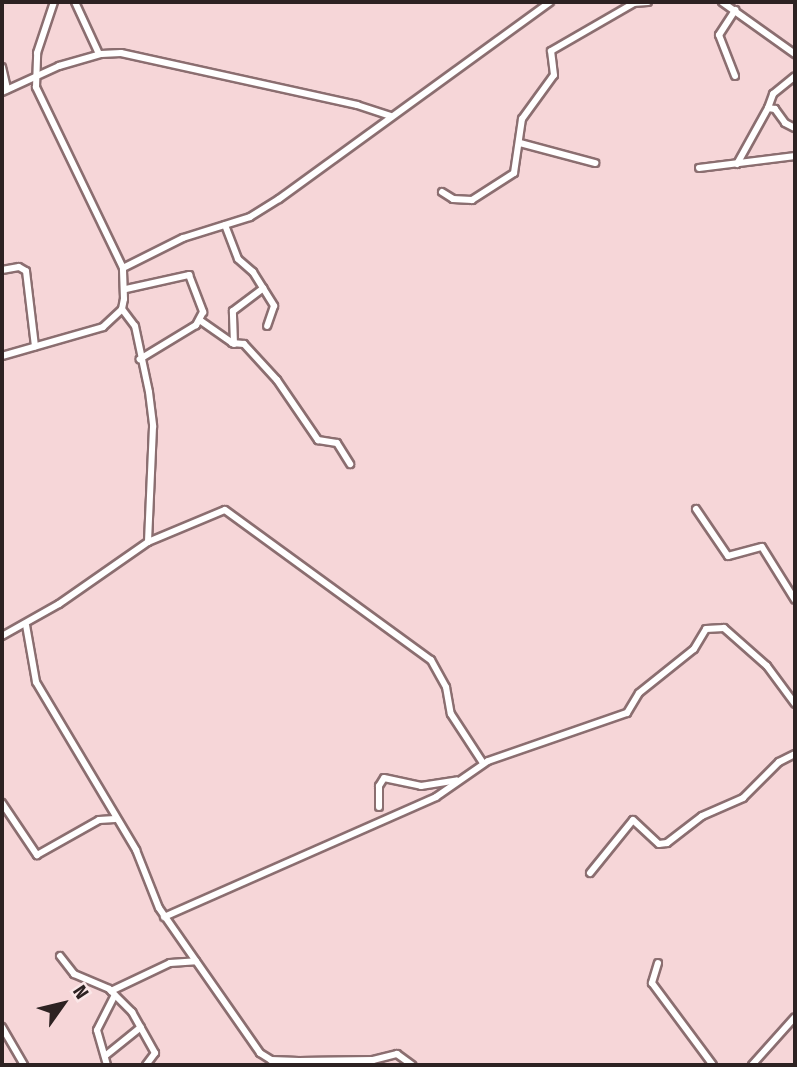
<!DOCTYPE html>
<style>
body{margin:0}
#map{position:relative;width:797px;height:1067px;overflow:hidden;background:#f6d6d8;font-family:"Fira Sans Condensed",sans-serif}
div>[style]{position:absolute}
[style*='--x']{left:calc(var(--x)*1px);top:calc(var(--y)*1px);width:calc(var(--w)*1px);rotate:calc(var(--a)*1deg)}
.roads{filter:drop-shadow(2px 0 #8b6e70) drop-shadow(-2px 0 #8b6e70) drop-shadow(0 2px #8b6e70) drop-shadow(0 -2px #8b6e70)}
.street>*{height:6px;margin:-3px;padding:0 3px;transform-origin:3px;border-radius:3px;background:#fff}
span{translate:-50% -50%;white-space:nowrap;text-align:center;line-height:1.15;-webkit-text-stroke:6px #fbe7e8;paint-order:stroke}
.frame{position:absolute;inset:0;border:4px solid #2d2222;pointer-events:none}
.north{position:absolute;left:28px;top:969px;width:70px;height:70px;-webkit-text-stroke:5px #fbe7e8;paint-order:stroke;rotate:56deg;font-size:19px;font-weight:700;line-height:28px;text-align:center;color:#2d2222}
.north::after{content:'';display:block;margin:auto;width:24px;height:32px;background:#2d2222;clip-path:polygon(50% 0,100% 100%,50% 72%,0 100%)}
</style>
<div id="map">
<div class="roads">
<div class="street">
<div style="--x:75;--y:2;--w:57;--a:65.2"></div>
<div style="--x:722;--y:2;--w:90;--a:35.5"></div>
<div style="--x:632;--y:3;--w:16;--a:-4"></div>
<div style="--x:2;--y:67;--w:23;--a:77"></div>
<div style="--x:735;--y:76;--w:44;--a:-111.3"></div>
<div style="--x:719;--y:35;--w:30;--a:-57"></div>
<div style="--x:2;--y:92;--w:63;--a:-24.5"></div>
<div style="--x:59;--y:66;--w:44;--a:-15.9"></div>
<div style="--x:101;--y:54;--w:20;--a:-3"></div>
<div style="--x:121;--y:53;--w:242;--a:12.4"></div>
<div style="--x:357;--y:105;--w:35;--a:18"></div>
<div style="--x:768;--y:108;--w:15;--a:-70"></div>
<div style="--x:773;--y:94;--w:28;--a:-39"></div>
<div style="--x:520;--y:143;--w:78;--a:14.9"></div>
<div style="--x:737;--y:164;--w:64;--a:-61"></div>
<div style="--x:768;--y:108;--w:7;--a:8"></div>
<div style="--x:775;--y:109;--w:17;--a:54"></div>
<div style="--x:785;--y:123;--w:11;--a:27"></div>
<div style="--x:699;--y:168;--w:97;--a:-7.1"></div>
<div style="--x:442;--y:192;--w:13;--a:32"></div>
<div style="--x:453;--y:199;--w:19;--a:3"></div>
<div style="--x:472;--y:200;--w:50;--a:-32.7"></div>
<div style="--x:514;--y:173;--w:55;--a:-81.6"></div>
<div style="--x:522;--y:119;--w:54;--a:-54"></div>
<div style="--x:554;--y:75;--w:24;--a:-97"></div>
<div style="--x:551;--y:51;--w:96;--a:-30"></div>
<div style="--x:225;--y:225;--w:36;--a:69"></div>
<div style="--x:238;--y:259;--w:20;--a:41"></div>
<div style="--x:253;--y:272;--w:40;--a:58"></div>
<div style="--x:274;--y:306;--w:21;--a:109"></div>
<div style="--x:123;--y:268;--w:67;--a:-26.6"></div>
<div style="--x:183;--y:238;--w:70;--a:-17.4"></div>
<div style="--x:250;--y:217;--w:34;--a:-32"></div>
<div style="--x:279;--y:199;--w:335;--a:-36"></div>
<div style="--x:2;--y:270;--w:17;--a:-10"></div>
<div style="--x:19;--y:267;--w:8;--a:30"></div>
<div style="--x:26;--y:271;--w:76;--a:83.2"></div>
<div style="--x:126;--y:289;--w:65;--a:-12.5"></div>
<div style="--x:189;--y:275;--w:40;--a:69"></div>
<div style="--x:203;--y:312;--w:15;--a:118"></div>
<div style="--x:196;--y:325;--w:66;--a:148.7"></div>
<div style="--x:122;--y:309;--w:21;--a:53"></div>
<div style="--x:135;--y:326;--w:67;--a:78"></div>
<div style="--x:149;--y:392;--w:35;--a:83"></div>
<div style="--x:153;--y:427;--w:115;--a:92.5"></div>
<div style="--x:201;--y:321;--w:38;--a:35"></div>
<div style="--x:232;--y:343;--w:12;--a:5"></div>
<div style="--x:244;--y:344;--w:49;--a:47.5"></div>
<div style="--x:277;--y:380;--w:73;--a:55.7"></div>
<div style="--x:318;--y:440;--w:19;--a:9"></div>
<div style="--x:337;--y:443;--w:25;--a:58"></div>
<div style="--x:234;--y:344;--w:33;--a:-92"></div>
<div style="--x:233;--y:311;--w:38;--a:-37"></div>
<div style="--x:2;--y:356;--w:105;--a:-16"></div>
<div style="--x:103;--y:327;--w:26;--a:-43"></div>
<div style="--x:122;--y:309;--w:10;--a:-79"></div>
<div style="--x:124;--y:299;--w:31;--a:-92"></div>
<div style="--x:123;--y:268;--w:201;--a:-115.7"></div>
<div style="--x:36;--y:87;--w:34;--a:-88"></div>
<div style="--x:37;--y:53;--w:54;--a:-71.6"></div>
<div style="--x:696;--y:509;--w:57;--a:55.8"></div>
<div style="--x:728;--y:556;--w:35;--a:-15"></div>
<div style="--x:762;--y:547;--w:62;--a:58.1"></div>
<div style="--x:26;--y:625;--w:58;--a:80"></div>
<div style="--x:36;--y:682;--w:196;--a:59.2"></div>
<div style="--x:136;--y:850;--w:62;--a:68.4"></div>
<div style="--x:159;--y:908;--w:177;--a:55.1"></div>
<div style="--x:260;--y:1053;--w:13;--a:32"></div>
<div style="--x:271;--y:1060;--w:28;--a:2"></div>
<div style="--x:299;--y:1061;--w:74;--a:-0.8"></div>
<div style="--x:373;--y:1060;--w:25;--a:-14"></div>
<div style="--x:397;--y:1054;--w:19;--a:36"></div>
<div style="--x:2;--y:636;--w:65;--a:-29.3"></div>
<div style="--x:59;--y:604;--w:108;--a:-34.9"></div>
<div style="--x:148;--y:542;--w:83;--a:-22.6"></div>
<div style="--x:225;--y:510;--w:255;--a:36.1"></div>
<div style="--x:431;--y:660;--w:31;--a:61"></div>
<div style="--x:446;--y:687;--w:27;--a:80"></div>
<div style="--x:451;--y:714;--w:59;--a:56.9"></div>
<div style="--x:2;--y:803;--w:63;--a:56.1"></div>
<div style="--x:37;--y:855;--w:71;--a:-29.4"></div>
<div style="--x:99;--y:820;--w:16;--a:-4"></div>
<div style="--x:379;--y:807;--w:21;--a:-90"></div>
<div style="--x:379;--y:786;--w:9;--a:-58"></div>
<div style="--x:384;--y:778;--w:38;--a:12"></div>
<div style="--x:421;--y:786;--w:36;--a:-9"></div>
<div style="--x:590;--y:873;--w:68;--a:-50.9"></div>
<div style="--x:633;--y:820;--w:35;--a:43"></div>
<div style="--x:659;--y:844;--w:8;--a:-7"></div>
<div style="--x:667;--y:843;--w:44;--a:-37.6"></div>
<div style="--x:702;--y:816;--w:45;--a:-23.7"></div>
<div style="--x:743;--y:798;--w:51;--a:-45"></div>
<div style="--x:779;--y:762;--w:18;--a:-27"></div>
<div style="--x:164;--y:917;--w:297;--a:-23.8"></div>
<div style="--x:436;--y:797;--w:63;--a:-34.7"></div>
<div style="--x:488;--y:761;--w:147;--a:-19.1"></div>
<div style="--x:627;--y:713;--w:23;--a:-59"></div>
<div style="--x:639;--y:693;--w:70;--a:-38.7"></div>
<div style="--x:694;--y:649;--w:23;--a:-59"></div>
<div style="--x:706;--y:629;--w:18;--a:-3"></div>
<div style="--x:724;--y:628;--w:57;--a:41.5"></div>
<div style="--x:767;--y:666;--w:47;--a:53.6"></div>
<div style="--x:60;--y:956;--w:23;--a:52"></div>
<div style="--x:74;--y:974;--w:38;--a:23"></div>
<div style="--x:109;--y:989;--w:33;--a:45"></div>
<div style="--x:132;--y:1012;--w:47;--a:60.7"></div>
<div style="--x:155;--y:1053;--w:15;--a:127"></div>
<div style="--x:658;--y:963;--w:21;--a:107"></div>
<div style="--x:652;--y:983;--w:102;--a:53.4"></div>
<div style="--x:111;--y:991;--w:65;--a:-25.4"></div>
<div style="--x:170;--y:963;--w:26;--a:-4"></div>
<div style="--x:2;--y:1027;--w:44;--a:59.9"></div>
<div style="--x:105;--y:1056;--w:46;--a:-38.9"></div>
<div style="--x:107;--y:1065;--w:36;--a:-106"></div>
<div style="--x:97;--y:1030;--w:39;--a:-63"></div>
<div style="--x:752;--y:1065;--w:64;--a:-48.1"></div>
</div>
</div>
<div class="frame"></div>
<div class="north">N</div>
</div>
